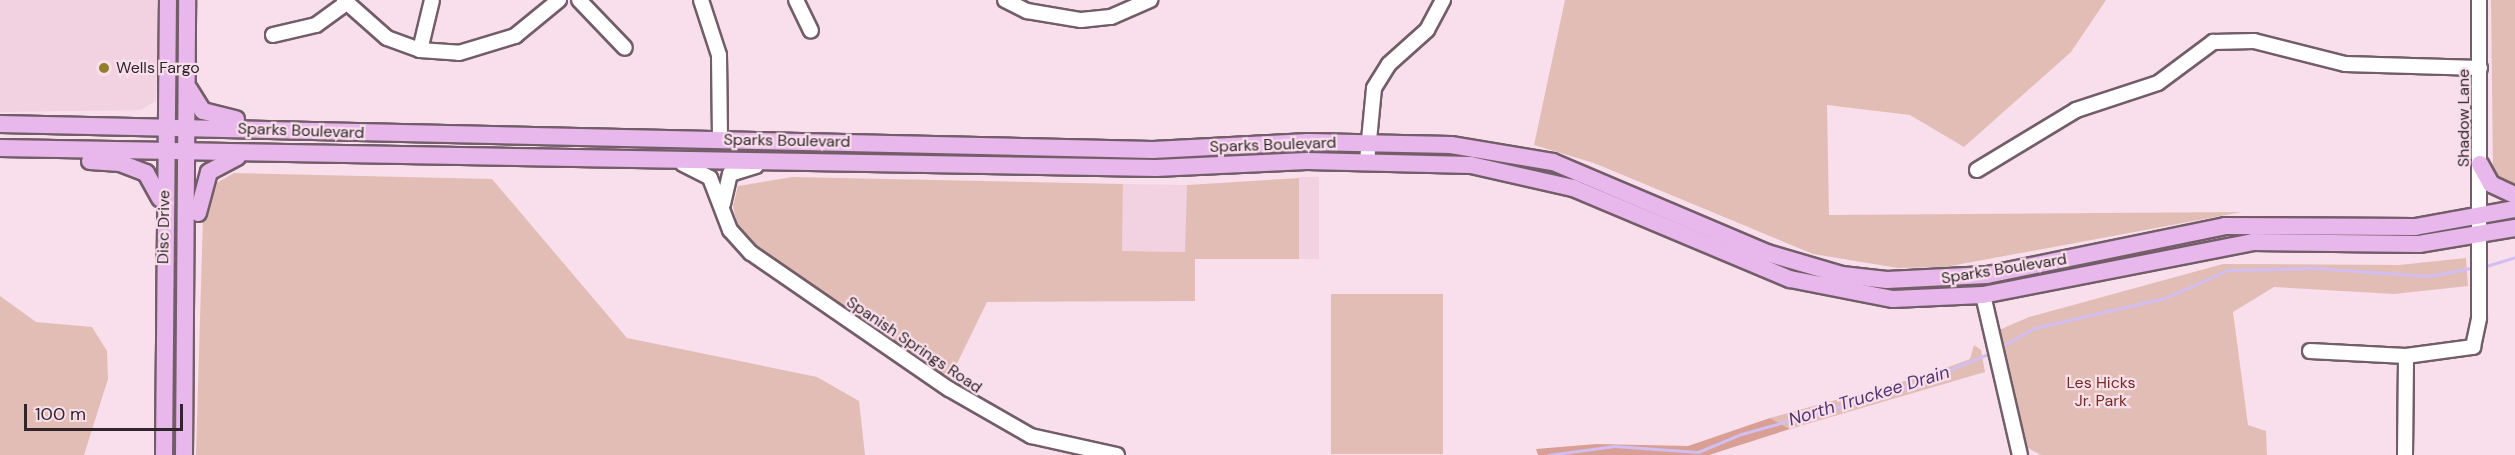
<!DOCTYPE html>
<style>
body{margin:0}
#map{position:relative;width:2515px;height:455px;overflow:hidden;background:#f8dfeb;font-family:"DM Sans",sans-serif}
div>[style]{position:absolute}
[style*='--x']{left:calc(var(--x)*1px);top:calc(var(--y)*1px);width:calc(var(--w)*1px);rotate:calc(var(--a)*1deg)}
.built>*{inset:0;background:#f2d1e1;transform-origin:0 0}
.green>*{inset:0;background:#e2bdb6;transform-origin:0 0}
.forest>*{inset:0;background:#d99f94}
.stream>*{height:3px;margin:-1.5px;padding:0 1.5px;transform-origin:1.5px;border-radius:1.5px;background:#d2bef0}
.roads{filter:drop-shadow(2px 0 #725d68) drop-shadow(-2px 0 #725d68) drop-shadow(0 2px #725d68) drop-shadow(0 -2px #725d68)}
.minor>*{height:14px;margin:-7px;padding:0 7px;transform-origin:7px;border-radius:7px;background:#fff}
.major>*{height:16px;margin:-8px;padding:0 8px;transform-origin:8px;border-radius:8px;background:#e8b7eb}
.dots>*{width:16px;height:16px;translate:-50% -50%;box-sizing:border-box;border:3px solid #f8dfeb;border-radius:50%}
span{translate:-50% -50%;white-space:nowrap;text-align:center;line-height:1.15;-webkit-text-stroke:4.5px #f8dfeb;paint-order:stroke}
.poi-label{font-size:16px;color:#2f252a}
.left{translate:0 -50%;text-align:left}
.street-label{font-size:16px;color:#2f252a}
.park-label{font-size:16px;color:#722c21}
.water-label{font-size:18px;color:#503571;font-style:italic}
.scale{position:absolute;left:24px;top:404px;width:159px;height:27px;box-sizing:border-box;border:3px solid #2f252a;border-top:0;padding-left:8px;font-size:18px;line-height:21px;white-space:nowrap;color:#2f252a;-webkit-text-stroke:4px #f8dfeb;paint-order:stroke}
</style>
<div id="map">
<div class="built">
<div style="clip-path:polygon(0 0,159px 0,156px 101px,140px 110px,0 112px)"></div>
<div style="left:1319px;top:177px;width:82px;height:20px;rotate:90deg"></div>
<div style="left:1123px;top:184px;width:64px;height:67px;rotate:1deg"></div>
</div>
<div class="green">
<div style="clip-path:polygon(1565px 0,2106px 0,2071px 52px,1964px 147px,1910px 115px,1827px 105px,1829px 215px,2242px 212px,1945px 267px,1898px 268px,1813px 254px,1594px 163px,1534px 145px)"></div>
<div style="clip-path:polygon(2491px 0,2515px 0,2515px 186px,2499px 181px,2493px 172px)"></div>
<div style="clip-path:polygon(234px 173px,492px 179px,627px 338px,817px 377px,859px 401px,865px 455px,196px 455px,203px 218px,213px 185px)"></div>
<div style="clip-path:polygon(792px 177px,1123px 184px,1122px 251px,1185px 252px,1187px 185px,1299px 178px,1299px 259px,1195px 259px,1195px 301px,987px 302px,948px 382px,766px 256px,739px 232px,733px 206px,738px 186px)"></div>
<div style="clip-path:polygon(2466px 258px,2468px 286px,2394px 294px,2274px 287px,2233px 312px,2248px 425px,2266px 431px,2267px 455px,2041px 455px,2028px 448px,1999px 330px,2029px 317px,2223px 264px,2399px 265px)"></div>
<div style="left:1331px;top:294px;width:112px;height:160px"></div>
<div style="clip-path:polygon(0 296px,36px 322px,92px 327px,107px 351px,108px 379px,84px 455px,0 455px)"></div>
<div style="clip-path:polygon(1974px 345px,1981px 350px,1985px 372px,1790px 429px,1770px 418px,1927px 375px,1970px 359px)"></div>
</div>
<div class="forest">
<div style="clip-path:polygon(1770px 418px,1790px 429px,1709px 455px,1538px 455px,1536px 449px,1596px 444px,1688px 446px)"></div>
</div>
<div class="stream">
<div style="--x:2483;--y:267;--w:34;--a:-17"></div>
<div style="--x:1999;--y:348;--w:40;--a:-29.7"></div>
<div style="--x:2034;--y:328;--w:134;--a:-12.9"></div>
<div style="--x:2165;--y:298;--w:69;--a:-24"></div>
<div style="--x:2228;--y:270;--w:86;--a:-1.3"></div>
<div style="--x:2314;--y:268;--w:115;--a:4"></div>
<div style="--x:2429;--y:276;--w:48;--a:-10.8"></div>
<div style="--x:1548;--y:455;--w:67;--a:-7.8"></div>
<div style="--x:1614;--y:446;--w:84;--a:4.1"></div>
<div style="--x:1698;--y:452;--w:47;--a:-22.7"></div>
<div style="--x:1741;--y:434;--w:165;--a:-15.5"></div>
<div style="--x:1900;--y:390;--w:100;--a:-22.2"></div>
</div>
<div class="roads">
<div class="minor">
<div style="--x:344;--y:0;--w:57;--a:41.5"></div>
<div style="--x:387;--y:38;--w:35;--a:20"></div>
<div style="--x:420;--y:50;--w:39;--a:4"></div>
<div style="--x:459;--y:53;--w:59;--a:-16.9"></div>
<div style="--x:515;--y:36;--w:57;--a:-39.3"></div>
<div style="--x:579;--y:0;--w:66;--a:46.2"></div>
<div style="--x:701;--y:0;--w:58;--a:71.9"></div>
<div style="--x:719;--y:55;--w:85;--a:89.3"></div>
<div style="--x:796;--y:0;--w:34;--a:64"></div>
<div style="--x:1005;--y:0;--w:25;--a:27"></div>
<div style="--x:1027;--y:11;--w:55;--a:9.5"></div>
<div style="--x:1081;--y:20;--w:30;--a:-6"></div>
<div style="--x:1111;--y:17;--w:43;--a:-23.6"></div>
<div style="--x:273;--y:35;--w:44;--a:-13.1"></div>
<div style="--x:316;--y:25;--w:37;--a:-36"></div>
<div style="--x:420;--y:50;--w:51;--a:-76.5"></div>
<div style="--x:1367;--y:161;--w:73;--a:-84.5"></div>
<div style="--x:1374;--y:88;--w:28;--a:-58"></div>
<div style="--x:1389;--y:64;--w:51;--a:-41.8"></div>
<div style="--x:1427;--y:30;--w:34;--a:-62"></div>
<div style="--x:683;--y:164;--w:30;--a:27"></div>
<div style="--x:710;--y:178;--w:56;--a:69"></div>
<div style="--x:730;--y:230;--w:31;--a:48"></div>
<div style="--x:751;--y:253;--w:240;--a:34.5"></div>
<div style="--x:949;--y:389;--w:95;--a:29.8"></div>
<div style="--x:1031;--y:436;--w:88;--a:12.5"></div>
<div style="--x:1977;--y:170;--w:116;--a:-31.2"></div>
<div style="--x:2076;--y:110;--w:86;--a:-18.2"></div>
<div style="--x:2158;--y:83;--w:69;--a:-36.7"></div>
<div style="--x:2213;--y:42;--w:41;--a:-1.4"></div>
<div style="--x:2254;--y:41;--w:94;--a:14.2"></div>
<div style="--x:2345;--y:64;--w:135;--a:1.7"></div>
<div style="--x:723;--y:204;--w:31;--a:-77"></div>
<div style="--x:730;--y:174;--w:27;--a:-17"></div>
<div style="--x:1983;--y:295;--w:164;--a:77"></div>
<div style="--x:2310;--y:351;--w:96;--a:3"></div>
<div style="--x:2406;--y:356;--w:68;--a:-7.7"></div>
<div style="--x:2473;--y:347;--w:30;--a:-78"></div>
<div style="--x:2479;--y:318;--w:318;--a:-90"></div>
<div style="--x:2405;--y:455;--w:99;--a:-89.4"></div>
</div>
<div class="major">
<div style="--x:189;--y:89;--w:26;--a:58"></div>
<div style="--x:203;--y:111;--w:34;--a:14"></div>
<div style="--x:0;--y:124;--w:1153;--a:1.29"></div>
<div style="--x:1153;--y:150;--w:155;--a:-3"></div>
<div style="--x:1308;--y:142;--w:143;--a:1.2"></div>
<div style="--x:1451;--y:145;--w:103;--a:9.5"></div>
<div style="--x:1553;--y:162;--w:233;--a:23"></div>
<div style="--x:1767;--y:253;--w:78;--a:16.3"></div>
<div style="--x:1842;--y:275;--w:45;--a:6.3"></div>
<div style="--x:1887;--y:280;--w:100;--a:-2.9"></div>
<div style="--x:1987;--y:275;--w:243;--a:-11.6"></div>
<div style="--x:2225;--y:226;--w:190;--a:0.3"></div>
<div style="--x:2415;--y:227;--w:102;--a:-10.2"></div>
<div style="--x:0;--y:148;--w:1156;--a:0.99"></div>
<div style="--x:1156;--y:168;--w:151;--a:-2.7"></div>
<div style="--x:1307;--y:161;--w:164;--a:1.4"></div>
<div style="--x:1471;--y:165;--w:105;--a:12.7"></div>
<div style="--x:1573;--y:188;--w:235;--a:22.8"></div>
<div style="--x:1790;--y:279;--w:105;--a:11"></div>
<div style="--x:1893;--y:299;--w:90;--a:-2.5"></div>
<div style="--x:1983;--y:295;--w:275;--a:-11.1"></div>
<div style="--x:2253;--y:242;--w:166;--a:0.7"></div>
<div style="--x:2419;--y:244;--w:97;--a:-9.5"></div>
<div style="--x:90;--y:161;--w:30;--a:4"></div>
<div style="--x:120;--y:163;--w:28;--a:21"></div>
<div style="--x:146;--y:173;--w:29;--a:61"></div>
<div style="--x:2480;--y:164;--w:23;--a:61"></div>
<div style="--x:2491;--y:184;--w:26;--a:25"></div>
<div style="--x:198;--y:213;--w:42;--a:-75"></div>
<div style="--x:209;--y:172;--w:32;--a:-28"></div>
<div style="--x:164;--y:455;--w:455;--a:-89.5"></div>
<div style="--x:184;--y:455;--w:455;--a:-89.6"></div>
</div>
</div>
<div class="dots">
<div style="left:104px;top:68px;background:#927f27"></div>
</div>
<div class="poi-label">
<span class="left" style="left:116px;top:68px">Wells Fargo</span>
</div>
<div class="street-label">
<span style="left:2464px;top:118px;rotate:-90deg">Shadow Lane</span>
<span style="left:301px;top:131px;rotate:2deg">Sparks Boulevard</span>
<span style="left:787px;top:141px;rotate:1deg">Sparks Boulevard</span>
<span style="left:1273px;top:145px;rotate:-2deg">Sparks Boulevard</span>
<span style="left:164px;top:227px;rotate:-89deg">Disc Drive</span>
<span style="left:2004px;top:269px;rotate:-9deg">Sparks Boulevard</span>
<span style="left:914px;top:345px;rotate:34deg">Spanish Springs Road</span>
</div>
<div class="park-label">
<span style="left:2101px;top:392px">Les Hicks<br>Jr. Park</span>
</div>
<div class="water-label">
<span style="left:1869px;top:396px;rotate:-17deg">North Truckee Drain</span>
</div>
<div class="scale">100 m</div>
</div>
